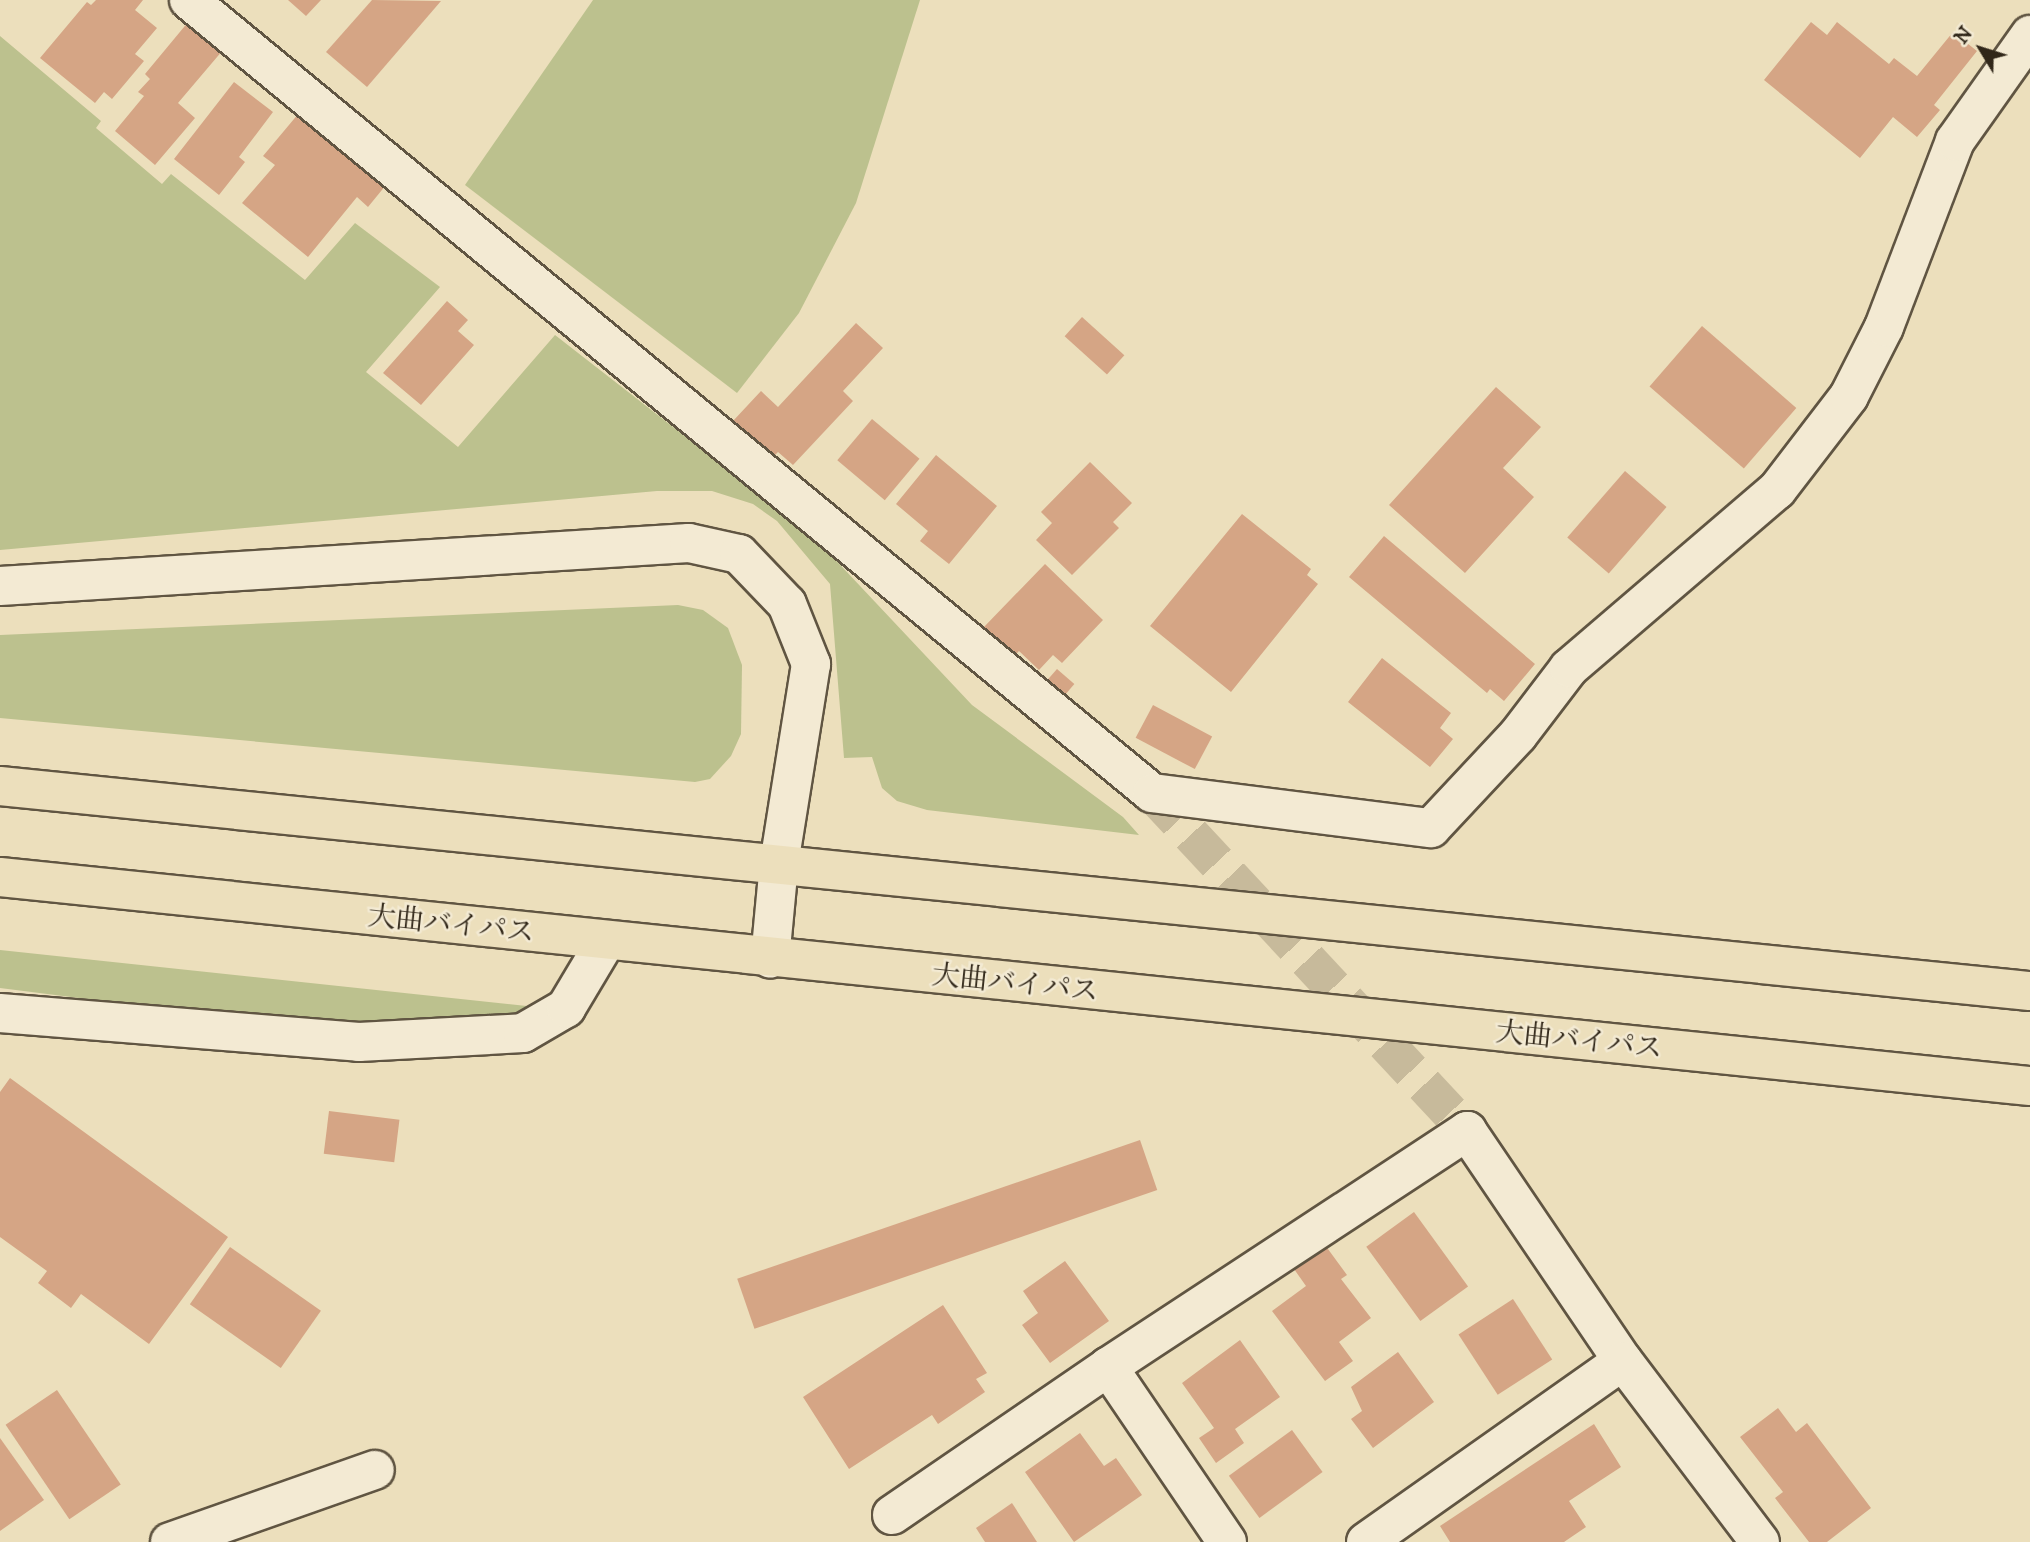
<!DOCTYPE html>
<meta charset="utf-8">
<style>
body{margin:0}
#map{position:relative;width:2030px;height:1542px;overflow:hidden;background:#ecdfbc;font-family:"IM FELL DW Pica","Noto Serif JP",serif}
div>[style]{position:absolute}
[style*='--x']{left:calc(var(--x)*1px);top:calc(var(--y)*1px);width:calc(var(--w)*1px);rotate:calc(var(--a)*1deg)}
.green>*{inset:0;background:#bcc18e}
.building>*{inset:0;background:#d5a585;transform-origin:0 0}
.minor-tunnel>*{height:38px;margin-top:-19px;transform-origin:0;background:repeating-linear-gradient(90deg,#c7ba9b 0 38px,transparent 0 57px)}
.roads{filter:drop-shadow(2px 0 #605542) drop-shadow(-2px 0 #605542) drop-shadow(0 2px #605542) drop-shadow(0 -2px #605542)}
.minor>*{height:38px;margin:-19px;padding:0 19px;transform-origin:19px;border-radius:19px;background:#f3ead3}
.highway>*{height:38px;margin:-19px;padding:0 19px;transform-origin:19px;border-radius:19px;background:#ecdfbc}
span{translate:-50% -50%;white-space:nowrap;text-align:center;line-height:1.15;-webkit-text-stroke:5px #f3ead3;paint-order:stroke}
.street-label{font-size:28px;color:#312719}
.north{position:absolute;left:1946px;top:14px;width:70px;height:70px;-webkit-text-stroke:5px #f3ead3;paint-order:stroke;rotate:308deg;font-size:19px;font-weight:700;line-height:28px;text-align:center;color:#312719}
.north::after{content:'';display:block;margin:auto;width:24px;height:32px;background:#312719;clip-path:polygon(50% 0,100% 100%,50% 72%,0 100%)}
</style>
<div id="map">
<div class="green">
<div style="clip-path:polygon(593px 0,920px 0,856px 203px,799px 313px,737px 393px,465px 185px)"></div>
<div style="clip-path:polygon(0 36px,101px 121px,96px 128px,162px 184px,171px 174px,305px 280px,355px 223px,440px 287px,366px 372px,458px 447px,555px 335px,813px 536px,972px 705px,1123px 817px,1139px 835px,927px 810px,897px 801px,882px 788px,872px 757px,844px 758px,830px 584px,777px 521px,753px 504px,712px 491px,657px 491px,0 550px)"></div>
<div style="clip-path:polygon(678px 605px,703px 610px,728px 628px,742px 665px,741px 734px,731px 756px,710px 779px,695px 782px,0 718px,0 635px)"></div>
<div style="clip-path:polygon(0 950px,536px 1007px,498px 1022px,284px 1024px,0 988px)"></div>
</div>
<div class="building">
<div style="clip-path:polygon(96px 0,143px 0,135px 10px,157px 28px,135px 54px,144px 61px,112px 99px,104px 92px,95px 103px,40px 58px,87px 2px,91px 5px)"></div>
<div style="clip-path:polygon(288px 0,321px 0,306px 16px)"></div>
<div style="clip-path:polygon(372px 0,441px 1px,367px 87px,326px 52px)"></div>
<div style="clip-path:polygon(189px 21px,223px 50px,178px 103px,195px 118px,155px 165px,115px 131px,144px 96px,138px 92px,150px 79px,145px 74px)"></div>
<div style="clip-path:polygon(1811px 22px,1827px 35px,1837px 22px,1889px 64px,1894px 58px,1917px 76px,1953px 32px,1977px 51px,1934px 105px,1940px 110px,1917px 137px,1893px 117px,1860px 158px,1764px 80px)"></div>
<div style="clip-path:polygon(234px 82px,273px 112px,239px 157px,245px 162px,219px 195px,174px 159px)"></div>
<div style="clip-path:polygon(299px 113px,386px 185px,368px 207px,357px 197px,308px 257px,242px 203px,275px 165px,263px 156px)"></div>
<div style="clip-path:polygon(447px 301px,468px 320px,458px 331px,474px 345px,421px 405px,383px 373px)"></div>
<div style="left:1082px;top:317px;width:57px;height:26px;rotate:42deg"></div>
<div style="clip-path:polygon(856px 323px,883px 348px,843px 391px,853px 401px,793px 465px,778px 452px,772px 458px,733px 421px,761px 391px,778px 407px)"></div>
<div style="left:1702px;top:326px;width:125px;height:80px;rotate:41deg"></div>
<div style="clip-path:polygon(1496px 387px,1541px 427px,1503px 468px,1534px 497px,1465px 573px,1389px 505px)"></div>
<div style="left:872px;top:419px;width:62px;height:54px;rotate:40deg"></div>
<div style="clip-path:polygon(936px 455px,997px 506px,949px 564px,920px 541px,928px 531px,896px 504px)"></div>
<div style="clip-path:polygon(1090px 462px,1132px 503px,1113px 522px,1119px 528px,1072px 575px,1036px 540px,1052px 523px,1041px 512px)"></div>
<div style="left:1625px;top:471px;width:55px;height:88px;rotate:41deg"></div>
<div style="clip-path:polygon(1242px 514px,1311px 569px,1307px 575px,1318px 584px,1231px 692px,1150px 626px)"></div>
<div style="clip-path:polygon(1384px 536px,1535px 664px,1504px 701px,1490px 689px,1487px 693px,1349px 577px)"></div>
<div style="clip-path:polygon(1045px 564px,1103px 620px,1062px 663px,1053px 655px,1039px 670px,1019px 651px,1013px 657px,983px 628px)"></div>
<div style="clip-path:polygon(1382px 658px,1451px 713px,1440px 728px,1453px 739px,1430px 767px,1348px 702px)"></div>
<div style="left:1057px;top:669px;width:23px;height:17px;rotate:41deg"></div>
<div style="left:1153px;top:705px;width:67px;height:37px;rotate:28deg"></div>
<div style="clip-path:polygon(10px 1078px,228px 1237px,149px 1344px,81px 1294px,71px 1308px,38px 1283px,47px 1271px,0 1237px,0 1092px)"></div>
<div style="left:329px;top:1111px;width:71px;height:43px;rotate:7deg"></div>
<div style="left:1140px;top:1140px;width:53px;height:426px;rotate:71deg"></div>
<div style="left:1414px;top:1212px;width:92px;height:59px;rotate:54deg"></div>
<div style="clip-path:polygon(1325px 1245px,1347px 1275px,1341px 1279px,1371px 1318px,1339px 1342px,1353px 1361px,1325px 1381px,1272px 1311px,1306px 1286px,1294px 1269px)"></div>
<div style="left:230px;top:1247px;width:111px;height:70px;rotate:35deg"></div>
<div style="clip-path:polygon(1065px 1261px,1109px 1321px,1050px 1363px,1022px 1325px,1038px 1313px,1023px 1291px)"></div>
<div style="left:1513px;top:1299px;width:72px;height:65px;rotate:57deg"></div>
<div style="clip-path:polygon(943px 1305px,987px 1373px,976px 1379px,985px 1392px,938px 1424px,932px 1415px,849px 1469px,803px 1397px)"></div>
<div style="clip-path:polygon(1240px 1340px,1280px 1397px,1235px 1429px,1244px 1443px,1216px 1463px,1199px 1438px,1214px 1428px,1182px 1383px)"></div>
<div style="clip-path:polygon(1398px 1352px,1434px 1402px,1373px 1448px,1351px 1419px,1362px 1411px,1351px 1387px)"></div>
<div style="left:57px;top:1390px;width:114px;height:62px;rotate:56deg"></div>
<div style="clip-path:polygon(1778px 1408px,1796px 1432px,1807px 1423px,1871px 1508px,1827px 1542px,1809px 1542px,1775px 1498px,1783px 1492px,1740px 1437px)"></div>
<div style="clip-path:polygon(1594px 1424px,1621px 1467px,1569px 1501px,1586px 1527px,1564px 1542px,1450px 1542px,1440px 1526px)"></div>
<div style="left:1292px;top:1430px;width:52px;height:78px;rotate:54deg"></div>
<div style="clip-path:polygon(1080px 1433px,1104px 1466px,1116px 1458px,1142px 1495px,1074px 1542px,1025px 1472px)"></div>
<div style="clip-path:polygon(0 1438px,44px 1500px,0 1531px)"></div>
<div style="clip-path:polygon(1012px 1503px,1037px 1542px,985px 1542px,976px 1528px)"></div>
</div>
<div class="minor-tunnel">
<div style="--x:1152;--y:793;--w:462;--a:47"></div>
</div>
<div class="roads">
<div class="minor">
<div style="--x:189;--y:0;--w:1247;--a:39.47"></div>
<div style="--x:1152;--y:793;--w:281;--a:7.2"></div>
<div style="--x:1431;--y:828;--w:127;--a:-46.9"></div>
<div style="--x:1518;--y:735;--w:84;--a:-52.7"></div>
<div style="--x:1569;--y:668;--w:274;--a:-40.6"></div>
<div style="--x:1777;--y:490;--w:118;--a:-52.5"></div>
<div style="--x:1849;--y:396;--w:77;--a:-63.1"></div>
<div style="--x:1884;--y:327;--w:199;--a:-69.1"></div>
<div style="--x:1955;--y:141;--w:130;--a:-54.7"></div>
<div style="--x:0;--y:586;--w:690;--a:-3.57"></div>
<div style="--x:689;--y:543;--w:51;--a:12.4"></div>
<div style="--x:739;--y:554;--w:69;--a:46.2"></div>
<div style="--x:787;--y:604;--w:65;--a:68.2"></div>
<div style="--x:811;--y:664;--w:203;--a:99.1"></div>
<div style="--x:779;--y:864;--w:95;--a:95.4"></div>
<div style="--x:0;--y:1013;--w:360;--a:4.6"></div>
<div style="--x:359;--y:1042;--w:164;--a:-3.1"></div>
<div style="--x:523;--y:1033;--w:50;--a:-30.2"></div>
<div style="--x:566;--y:1008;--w:78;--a:-59.2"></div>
<div style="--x:892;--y:1515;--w:262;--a:-34.4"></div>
<div style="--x:170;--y:1542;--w:217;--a:-19.4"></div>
<div style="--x:1227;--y:1542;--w:212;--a:-124.2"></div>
<div style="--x:1108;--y:1367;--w:430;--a:-33.3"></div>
<div style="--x:1467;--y:1131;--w:278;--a:55.9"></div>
<div style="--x:1623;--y:1361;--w:227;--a:52.9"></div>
<div style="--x:1366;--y:1542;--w:314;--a:-35.2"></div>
</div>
<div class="highway">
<div style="--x:0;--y:786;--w:2040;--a:5.77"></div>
<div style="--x:0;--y:877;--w:2041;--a:5.88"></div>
</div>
</div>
<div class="street-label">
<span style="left:451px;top:925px;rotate:6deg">大曲バイパス</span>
<span style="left:1015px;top:984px;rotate:6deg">大曲バイパス</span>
<span style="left:1579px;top:1041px;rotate:6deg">大曲バイパス</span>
</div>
<div class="north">N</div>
</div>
